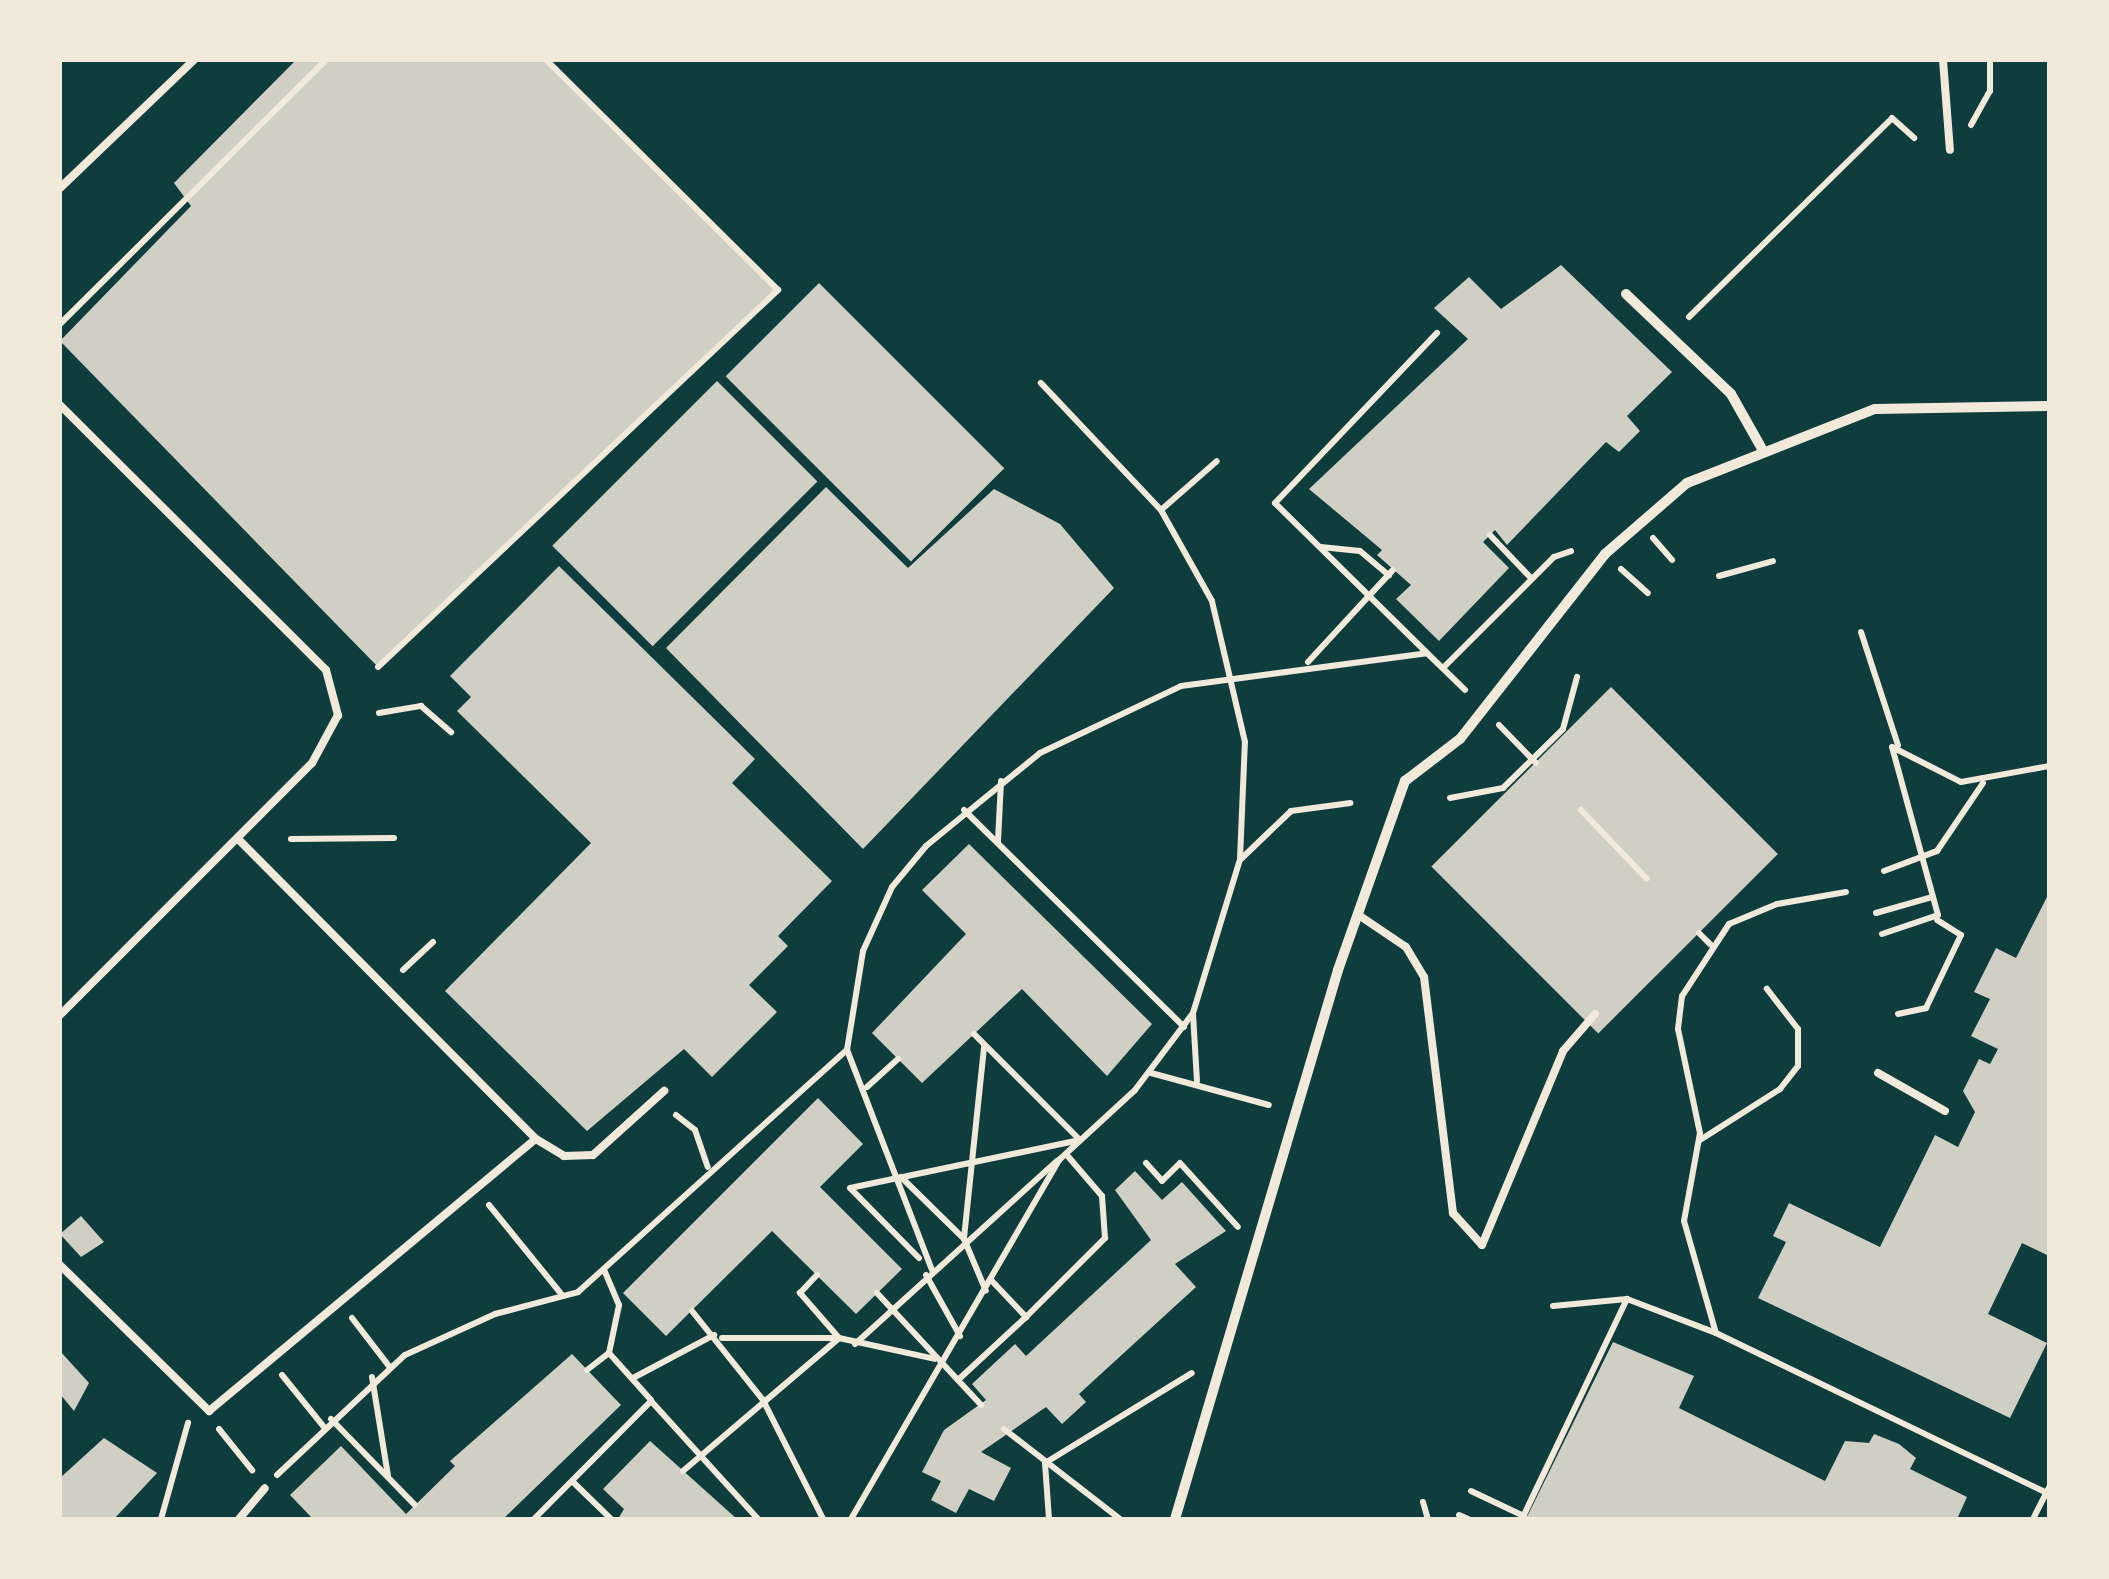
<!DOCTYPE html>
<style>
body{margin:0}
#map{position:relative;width:2109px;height:1579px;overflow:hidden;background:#0f3d3e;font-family:Montserrat,sans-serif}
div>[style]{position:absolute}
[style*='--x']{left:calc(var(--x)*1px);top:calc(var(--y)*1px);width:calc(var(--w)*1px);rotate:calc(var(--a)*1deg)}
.building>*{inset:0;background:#cfcfc3;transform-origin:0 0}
.path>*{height:6px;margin:-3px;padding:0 3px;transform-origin:3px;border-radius:3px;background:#f1e9da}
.service>*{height:8px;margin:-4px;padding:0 4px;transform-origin:4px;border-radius:4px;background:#f1e9da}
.minor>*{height:10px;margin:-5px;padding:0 5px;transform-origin:5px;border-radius:5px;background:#f1e9da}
span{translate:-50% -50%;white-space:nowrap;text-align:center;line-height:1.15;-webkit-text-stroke:8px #f1e9da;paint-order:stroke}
.frame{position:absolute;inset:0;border:62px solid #f1e9da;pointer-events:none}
</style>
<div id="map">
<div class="building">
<div style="clip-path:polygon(296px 60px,546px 60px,778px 290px,378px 667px,60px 341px,191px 206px,174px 183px)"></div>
<div style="clip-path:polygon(1561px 265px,1672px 372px,1627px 416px,1640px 431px,1619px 452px,1606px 442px,1507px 545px,1495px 530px,1483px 542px,1509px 568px,1439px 641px,1396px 599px,1411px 585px,1377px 555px,1382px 550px,1309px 489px,1468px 339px,1434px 308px,1469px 277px,1501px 309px)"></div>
<div style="left:819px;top:283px;width:262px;height:132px;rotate:45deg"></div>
<div style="left:717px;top:381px;width:142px;height:233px;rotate:45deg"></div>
<div style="clip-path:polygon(826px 487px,908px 568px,994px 489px,1060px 524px,1114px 588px,863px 849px,666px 648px)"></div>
<div style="clip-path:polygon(559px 566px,755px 759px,732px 783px,832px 881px,778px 936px,788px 946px,749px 985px,777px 1012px,712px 1077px,684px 1049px,587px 1131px,445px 991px,591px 843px,457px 711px,471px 697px,450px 676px)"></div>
<div style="left:1611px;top:687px;width:236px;height:254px;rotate:45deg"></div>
<div style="clip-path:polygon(969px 844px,1152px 1024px,1107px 1076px,1022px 989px,922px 1083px,872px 1033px,966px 934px,922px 890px)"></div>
<div style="clip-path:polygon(2049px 893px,2049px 1256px,2022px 1243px,1988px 1314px,2047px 1343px,2010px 1418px,1758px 1298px,1786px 1242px,1773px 1236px,1789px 1203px,1880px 1247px,1935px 1135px,1958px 1147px,1975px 1112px,1963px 1091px,1979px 1059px,1990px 1064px,1998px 1049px,1971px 1036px,1990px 999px,1974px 992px,1996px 948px,2016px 958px)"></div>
<div style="clip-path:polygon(818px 1098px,863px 1144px,820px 1187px,902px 1269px,856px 1314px,772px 1231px,666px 1336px,623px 1293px)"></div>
<div style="clip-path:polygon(1135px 1171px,1162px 1200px,1182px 1182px,1226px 1231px,1175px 1264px,1196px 1287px,1079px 1394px,1086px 1402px,1062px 1424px,1046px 1407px,981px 1452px,1011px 1468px,994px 1501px,969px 1489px,956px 1513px,931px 1500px,941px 1481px,922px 1472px,944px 1430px,986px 1400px,972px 1384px,1015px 1344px,1026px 1356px,1151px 1240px,1115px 1190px)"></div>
<div style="clip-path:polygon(81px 1216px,104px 1242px,81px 1257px,60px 1234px)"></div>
<div style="clip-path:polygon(1613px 1342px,1694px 1376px,1679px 1408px,1825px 1481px,1845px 1441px,1869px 1443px,1874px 1434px,1899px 1444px,1916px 1458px,1910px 1469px,1967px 1497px,1957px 1519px,1526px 1519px)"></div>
<div style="clip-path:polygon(60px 1351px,89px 1383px,74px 1411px,60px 1394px)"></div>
<div style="clip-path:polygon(572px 1354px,621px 1405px,503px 1519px,313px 1519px,290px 1495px,341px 1446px,406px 1514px,455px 1466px,450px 1461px)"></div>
<div style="clip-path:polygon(104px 1438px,157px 1473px,114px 1519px,60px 1519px,60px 1478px)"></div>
<div style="clip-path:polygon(650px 1441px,737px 1519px,618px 1519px,624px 1509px,603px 1489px)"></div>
</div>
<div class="path">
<div style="--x:1971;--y:125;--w:39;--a:-61"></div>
<div style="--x:1990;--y:91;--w:31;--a:-90"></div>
<div style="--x:1689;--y:317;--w:284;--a:-44.4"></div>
<div style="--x:1892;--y:118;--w:30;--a:42"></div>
<div style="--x:60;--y:324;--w:375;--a:-44.8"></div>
<div style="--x:1161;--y:510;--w:74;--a:-41.2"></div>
<div style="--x:1490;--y:535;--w:59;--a:46.4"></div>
<div style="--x:1653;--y:538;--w:29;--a:49"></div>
<div style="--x:1321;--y:547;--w:39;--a:6"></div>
<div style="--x:1360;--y:551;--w:38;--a:40"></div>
<div style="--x:1621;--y:569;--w:36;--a:42"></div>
<div style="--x:1719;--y:576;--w:56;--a:-15.5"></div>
<div style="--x:1861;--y:632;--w:119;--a:71.9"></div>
<div style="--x:1426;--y:652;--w:212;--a:-135.4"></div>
<div style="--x:1275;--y:503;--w:235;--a:-46.4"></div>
<div style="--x:1308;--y:662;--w:125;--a:-47.3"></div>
<div style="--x:378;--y:667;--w:550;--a:-43.3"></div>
<div style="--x:778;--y:290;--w:327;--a:-135.2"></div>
<div style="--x:1443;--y:668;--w:157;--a:-45"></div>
<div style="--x:1554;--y:557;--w:18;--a:-19"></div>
<div style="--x:379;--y:713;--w:43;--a:-9.5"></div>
<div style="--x:421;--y:706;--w:40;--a:41"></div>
<div style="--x:1499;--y:725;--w:53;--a:45.8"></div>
<div style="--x:1450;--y:798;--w:54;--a:-10.7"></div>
<div style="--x:1503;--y:788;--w:84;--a:-44.5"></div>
<div style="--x:1563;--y:729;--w:54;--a:-74.9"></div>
<div style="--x:964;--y:810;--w:309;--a:44.6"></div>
<div style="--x:1581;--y:810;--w:95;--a:46.3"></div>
<div style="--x:291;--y:839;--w:103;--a:-0.6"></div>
<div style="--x:998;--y:841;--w:60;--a:-87.1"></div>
<div style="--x:1241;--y:859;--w:69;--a:-43.8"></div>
<div style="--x:1291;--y:811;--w:60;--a:-7.7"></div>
<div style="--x:1884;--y:871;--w:57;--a:-20.7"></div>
<div style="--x:1937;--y:851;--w:82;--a:-55.9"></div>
<div style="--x:1846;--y:892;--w:70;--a:170.1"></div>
<div style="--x:1777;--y:904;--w:52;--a:157.4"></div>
<div style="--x:1729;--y:924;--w:86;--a:123.1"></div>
<div style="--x:1682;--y:996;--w:33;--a:97"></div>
<div style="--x:1678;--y:1029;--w:106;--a:78.1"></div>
<div style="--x:1700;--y:1133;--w:89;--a:100.3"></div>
<div style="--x:1684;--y:1221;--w:116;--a:74.1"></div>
<div style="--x:1716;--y:1333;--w:370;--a:25.8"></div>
<div style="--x:1876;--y:913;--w:58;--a:-15.9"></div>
<div style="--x:1699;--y:933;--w:16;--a:45"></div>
<div style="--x:1882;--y:934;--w:59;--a:-18.7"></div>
<div style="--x:1938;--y:915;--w:174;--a:-105.3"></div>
<div style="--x:1892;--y:747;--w:77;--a:26.9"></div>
<div style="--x:1961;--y:782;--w:89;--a:-10.3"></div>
<div style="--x:403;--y:970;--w:41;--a:-43"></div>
<div style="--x:1193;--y:1014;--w:67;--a:86.6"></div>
<div style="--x:1898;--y:1014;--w:29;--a:-12"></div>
<div style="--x:1926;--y:1008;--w:81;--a:-64.4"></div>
<div style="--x:1961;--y:935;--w:28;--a:-148"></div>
<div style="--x:1151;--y:1073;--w:122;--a:15.2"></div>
<div style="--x:867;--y:1087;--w:42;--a:-42.1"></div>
<div style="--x:676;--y:1115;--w:24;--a:38"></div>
<div style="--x:695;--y:1130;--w:39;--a:71"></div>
<div style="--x:1700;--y:1140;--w:95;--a:-32.5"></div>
<div style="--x:1780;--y:1089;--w:29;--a:-52"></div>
<div style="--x:1798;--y:1066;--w:37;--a:-90"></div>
<div style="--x:1798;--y:1029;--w:51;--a:-127.8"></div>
<div style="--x:1146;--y:1163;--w:24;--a:48"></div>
<div style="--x:1162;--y:1181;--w:25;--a:-45"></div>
<div style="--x:1180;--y:1163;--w:86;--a:47.8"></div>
<div style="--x:901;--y:1177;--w:88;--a:44.5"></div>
<div style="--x:964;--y:1239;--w:56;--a:67.1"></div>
<div style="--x:489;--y:1205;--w:117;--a:50.9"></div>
<div style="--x:964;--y:1238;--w:192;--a:-84"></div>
<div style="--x:919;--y:1258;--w:98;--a:-134.6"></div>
<div style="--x:850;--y:1188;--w:235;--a:-11.8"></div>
<div style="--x:1080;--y:1140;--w:150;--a:-135"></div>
<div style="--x:932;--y:1270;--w:236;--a:-111.1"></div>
<div style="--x:847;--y:1050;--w:100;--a:-80.8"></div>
<div style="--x:863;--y:951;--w:70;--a:-65.6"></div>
<div style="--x:892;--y:887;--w:53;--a:-50.3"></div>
<div style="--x:926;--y:846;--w:147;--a:-39.2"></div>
<div style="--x:1040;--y:753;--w:156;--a:-25.4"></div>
<div style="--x:1181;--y:686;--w:248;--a:-7.6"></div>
<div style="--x:1427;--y:653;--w:53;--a:44.2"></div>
<div style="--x:926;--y:1275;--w:70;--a:60.9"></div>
<div style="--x:992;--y:1281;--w:50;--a:46.6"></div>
<div style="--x:1026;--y:1317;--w:112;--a:-45"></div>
<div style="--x:1105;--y:1238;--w:42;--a:-94.1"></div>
<div style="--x:1102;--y:1196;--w:55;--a:-130.6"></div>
<div style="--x:877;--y:1293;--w:153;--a:47.1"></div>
<div style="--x:1553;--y:1306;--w:74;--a:-5.4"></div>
<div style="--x:1627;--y:1299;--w:95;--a:20.9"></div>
<div style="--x:692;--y:1311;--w:114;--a:51.4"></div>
<div style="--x:763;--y:1400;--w:133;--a:63.2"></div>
<div style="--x:352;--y:1318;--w:61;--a:52.4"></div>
<div style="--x:722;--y:1338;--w:117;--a:0"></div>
<div style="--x:839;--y:1338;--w:98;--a:12.3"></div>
<div style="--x:855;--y:1344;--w:273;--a:-42.2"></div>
<div style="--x:609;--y:1353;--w:63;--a:48.2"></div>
<div style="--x:587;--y:1370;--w:28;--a:-38"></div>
<div style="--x:609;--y:1353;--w:49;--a:-78.2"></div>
<div style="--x:619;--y:1305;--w:39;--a:-113"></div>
<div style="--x:282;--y:1375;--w:67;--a:51.1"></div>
<div style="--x:372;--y:1377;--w:100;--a:80.8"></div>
<div style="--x:633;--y:1378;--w:92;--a:-28"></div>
<div style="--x:958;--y:1380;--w:93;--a:-42.8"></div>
<div style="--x:331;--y:1419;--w:120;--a:45.7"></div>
<div style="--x:219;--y:1429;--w:53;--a:51.2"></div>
<div style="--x:1004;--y:1429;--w:147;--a:37.8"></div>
<div style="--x:683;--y:1471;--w:205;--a:-40.4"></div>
<div style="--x:839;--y:1338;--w:60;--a:-130.9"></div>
<div style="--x:800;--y:1293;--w:25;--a:-47"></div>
<div style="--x:277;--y:1475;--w:175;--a:-43.2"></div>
<div style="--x:405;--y:1355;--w:99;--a:-24.5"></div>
<div style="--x:495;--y:1314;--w:86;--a:-14.8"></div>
<div style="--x:578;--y:1292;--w:362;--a:-42"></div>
<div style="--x:573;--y:1482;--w:53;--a:44.2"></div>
<div style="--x:1471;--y:1491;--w:59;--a:25.3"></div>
<div style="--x:1423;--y:1502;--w:18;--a:74"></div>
<div style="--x:1459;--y:1515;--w:10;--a:24"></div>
<div style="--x:161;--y:1519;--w:100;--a:-74.3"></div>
<div style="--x:534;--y:1519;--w:166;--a:-45.2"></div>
<div style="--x:651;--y:1401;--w:159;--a:47.8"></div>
<div style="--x:851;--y:1519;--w:415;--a:-59.9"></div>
<div style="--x:1059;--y:1160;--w:103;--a:-42.6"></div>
<div style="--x:1135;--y:1090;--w:96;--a:-53"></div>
<div style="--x:1193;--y:1013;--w:161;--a:-73"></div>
<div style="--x:1240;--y:859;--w:117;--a:-87.6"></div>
<div style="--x:1245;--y:742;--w:145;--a:-103.2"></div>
<div style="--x:1212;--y:601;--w:104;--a:-119.3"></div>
<div style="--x:1161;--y:510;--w:175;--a:-133.4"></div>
<div style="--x:1049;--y:1519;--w:56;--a:-94.1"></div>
<div style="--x:1045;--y:1463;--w:172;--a:-31.5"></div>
<div style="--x:1522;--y:1519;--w:244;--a:-64.5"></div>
<div style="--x:2033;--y:1519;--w:36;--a:-63"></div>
</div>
<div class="service">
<div style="--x:1943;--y:60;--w:90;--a:85.6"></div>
<div style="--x:60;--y:188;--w:185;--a:-43.7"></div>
<div style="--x:60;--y:405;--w:375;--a:44.9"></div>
<div style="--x:326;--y:670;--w:47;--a:75.1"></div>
<div style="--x:338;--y:715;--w:55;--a:118.4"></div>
<div style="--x:312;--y:763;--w:356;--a:135"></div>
<div style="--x:1360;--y:916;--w:55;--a:34"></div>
<div style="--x:1406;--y:947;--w:35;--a:59"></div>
<div style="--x:1424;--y:977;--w:238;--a:83"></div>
<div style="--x:1453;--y:1213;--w:43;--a:47.8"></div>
<div style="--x:1482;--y:1245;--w:210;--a:-67.3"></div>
<div style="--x:1563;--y:1051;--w:49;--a:-49.1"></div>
<div style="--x:1878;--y:1073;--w:77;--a:29.6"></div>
<div style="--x:536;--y:1139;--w:33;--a:31"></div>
<div style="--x:564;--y:1156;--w:29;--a:-2"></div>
<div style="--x:593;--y:1155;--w:96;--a:-42"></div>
<div style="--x:60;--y:1265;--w:209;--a:44.4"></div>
<div style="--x:209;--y:1411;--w:425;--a:-39.8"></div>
<div style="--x:536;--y:1139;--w:424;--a:-134.8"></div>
<div style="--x:239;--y:1519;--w:40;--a:-50"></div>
</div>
<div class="minor">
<div style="--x:1626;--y:294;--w:145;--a:43.6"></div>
<div style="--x:1731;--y:394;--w:61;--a:60.5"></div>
<div style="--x:1175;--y:1519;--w:573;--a:-73.46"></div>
<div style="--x:1338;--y:970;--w:201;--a:-70.5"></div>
<div style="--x:1405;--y:781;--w:69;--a:-37.4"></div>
<div style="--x:1460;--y:739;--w:235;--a:-51.9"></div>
<div style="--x:1605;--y:554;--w:108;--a:-40.9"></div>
<div style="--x:1687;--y:483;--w:202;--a:-21.5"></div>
<div style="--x:1875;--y:409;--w:174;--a:-1"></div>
</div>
<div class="frame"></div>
</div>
